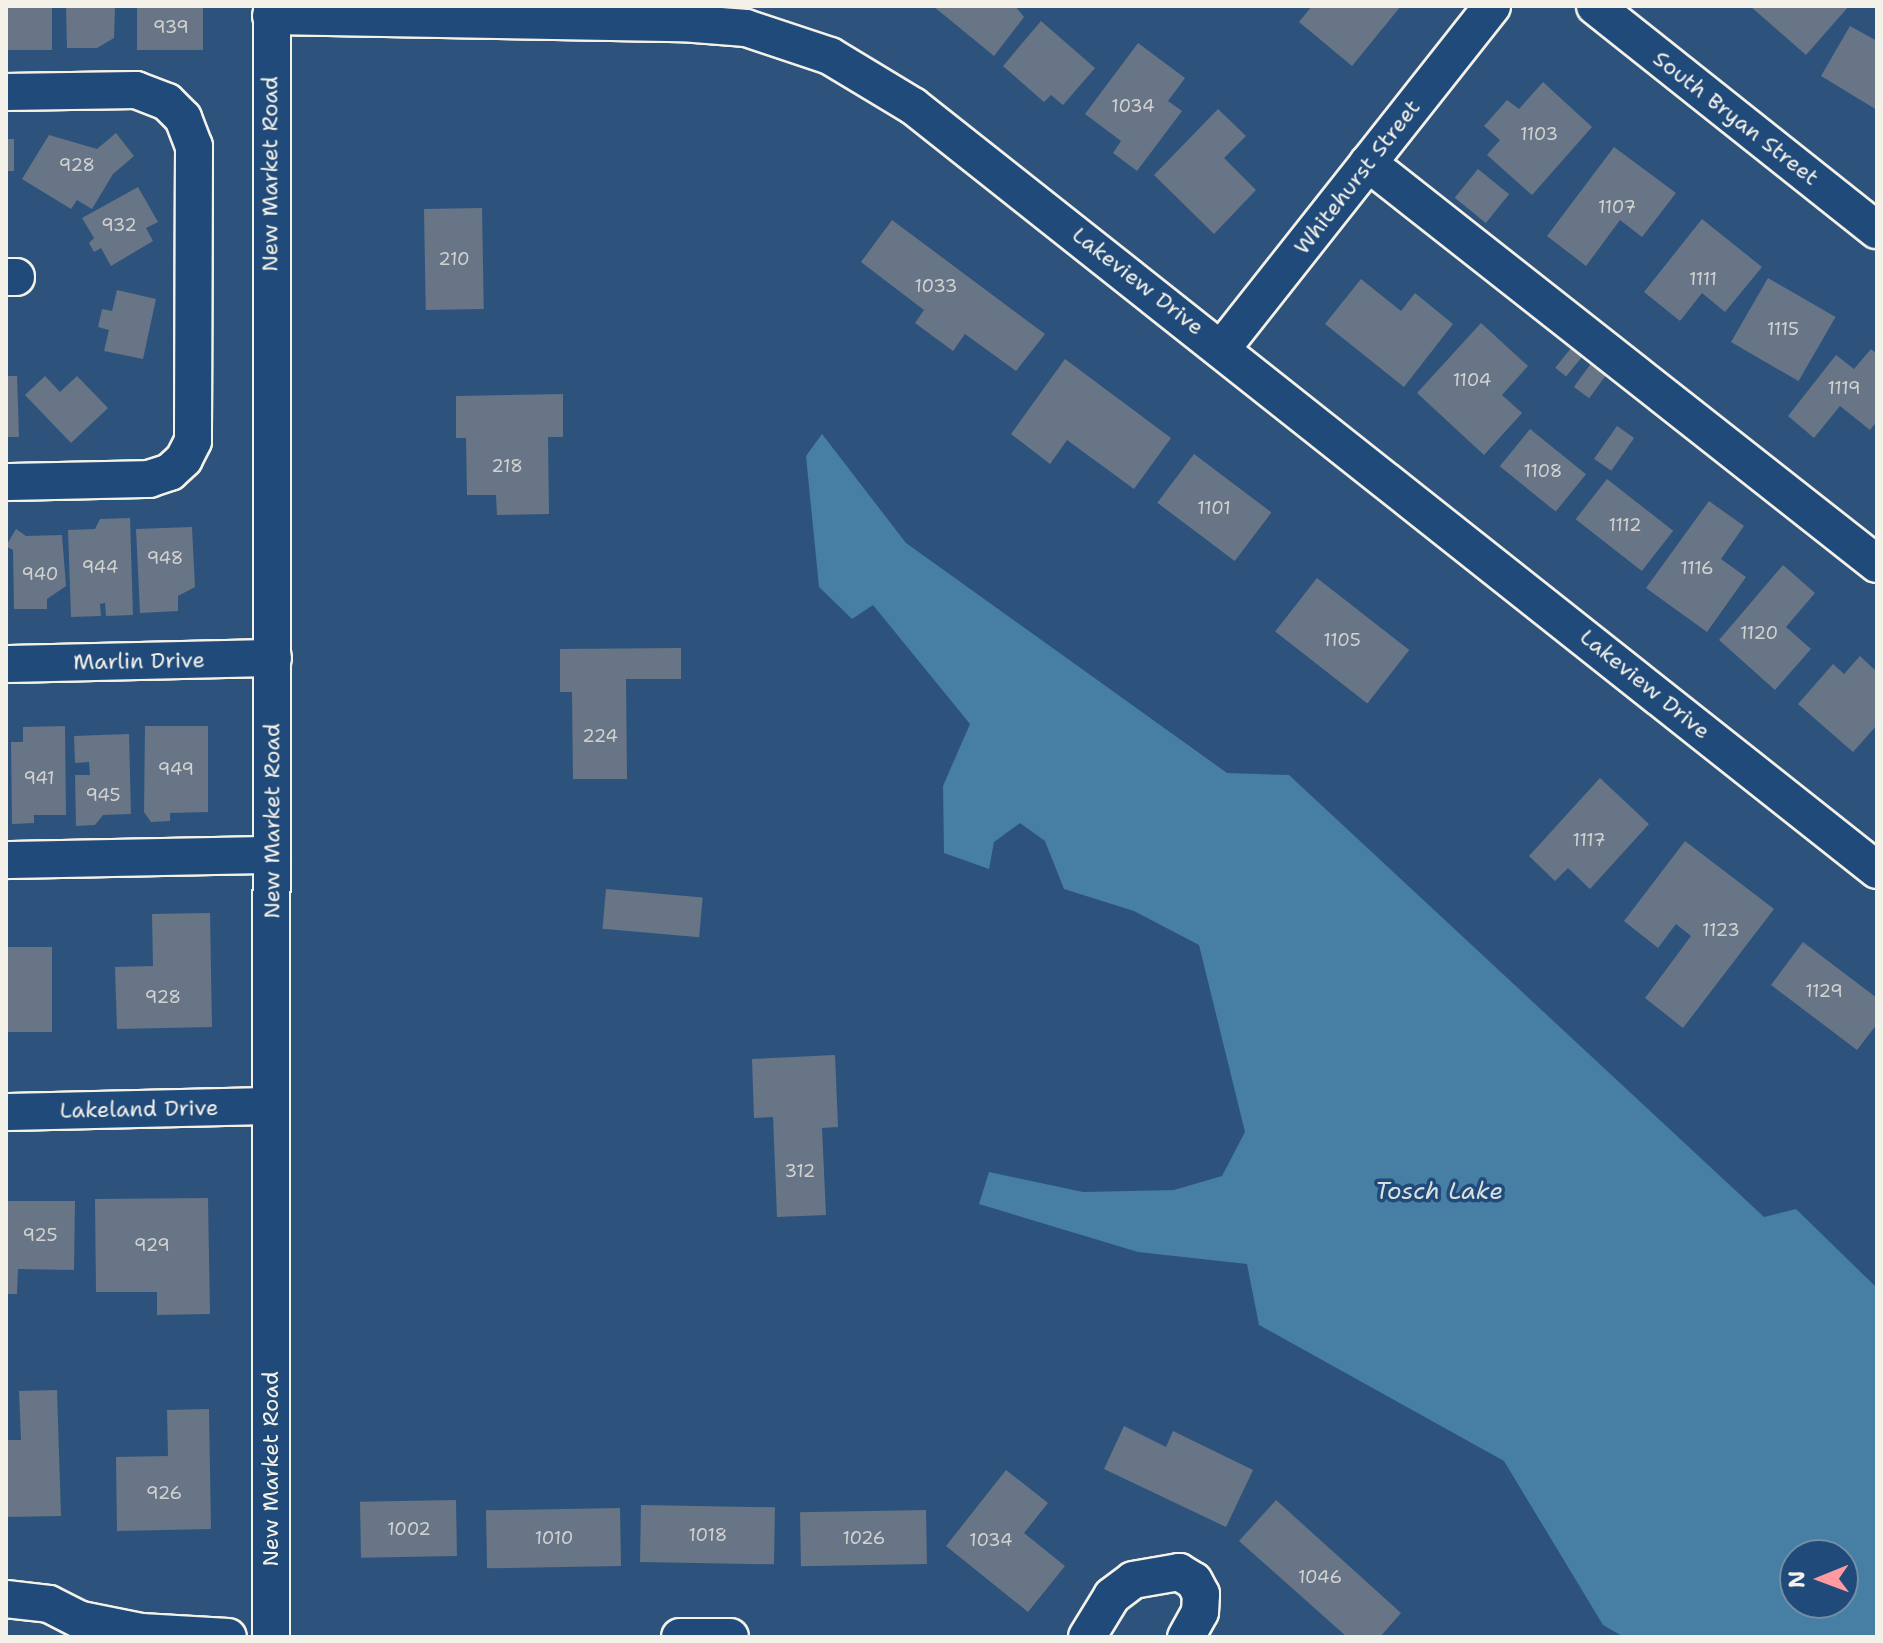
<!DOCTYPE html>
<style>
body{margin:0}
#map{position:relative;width:1883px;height:1643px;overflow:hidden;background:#2d537c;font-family:"Shantell Sans",sans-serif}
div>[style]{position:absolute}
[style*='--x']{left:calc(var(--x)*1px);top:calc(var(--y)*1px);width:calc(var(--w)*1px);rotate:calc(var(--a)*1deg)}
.water>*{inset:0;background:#477ea3}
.building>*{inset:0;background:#677586;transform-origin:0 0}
.roads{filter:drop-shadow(2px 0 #f4f1e8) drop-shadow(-2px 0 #f4f1e8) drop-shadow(0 2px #f4f1e8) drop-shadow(0 -2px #f4f1e8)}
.minor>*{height:36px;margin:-18px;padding:0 18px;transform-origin:18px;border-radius:18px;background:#1f4a7a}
span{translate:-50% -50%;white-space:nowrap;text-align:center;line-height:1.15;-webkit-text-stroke:7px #1f4a7a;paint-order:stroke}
.number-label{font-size:18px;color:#d1d2d0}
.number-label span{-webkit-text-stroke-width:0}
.street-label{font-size:22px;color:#f4f1e8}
.water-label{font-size:24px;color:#dae0de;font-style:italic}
.frame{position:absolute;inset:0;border:8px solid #f4f1e8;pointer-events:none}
.north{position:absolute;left:1779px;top:1539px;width:80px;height:80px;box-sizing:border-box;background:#1f4a7a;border:2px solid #748da6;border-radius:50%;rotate:269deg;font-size:22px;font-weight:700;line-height:32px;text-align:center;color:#f4f1e8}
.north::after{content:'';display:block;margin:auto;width:28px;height:36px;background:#ff9aa2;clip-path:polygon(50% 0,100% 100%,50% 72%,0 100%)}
</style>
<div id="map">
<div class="water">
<div style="clip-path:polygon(evenodd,822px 434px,906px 543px,1227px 773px,1289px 775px,1764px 1217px,1796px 1209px,1877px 1288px,1877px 1637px,1624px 1637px,1603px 1625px,1504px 1461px,1259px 1325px,1247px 1264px,1138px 1252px,979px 1204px,989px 1172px,1083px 1192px,1174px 1190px,1222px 1176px,1245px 1132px,1199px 945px,1134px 911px,1064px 889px,1045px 841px,1020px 823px,994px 842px,989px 869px,944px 853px,943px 786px,970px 724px,873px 605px,852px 619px,819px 587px,806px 456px,822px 434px,1795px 1555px,1843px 1555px,1843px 1603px,1795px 1603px,1795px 1555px)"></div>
</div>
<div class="building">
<div style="left:6px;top:6px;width:46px;height:44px"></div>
<div style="clip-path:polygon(66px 6px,115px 6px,114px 38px,97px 48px,67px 48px)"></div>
<div style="left:137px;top:6px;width:66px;height:44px"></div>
<div style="clip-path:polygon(933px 6px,1015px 6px,1024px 17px,994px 56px)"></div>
<div style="clip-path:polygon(1312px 6px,1401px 6px,1352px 66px,1299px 22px)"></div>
<div style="clip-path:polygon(1750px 6px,1849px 6px,1806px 55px)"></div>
<div style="clip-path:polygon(1041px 21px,1095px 68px,1063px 105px,1051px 95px,1044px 102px,1003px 66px)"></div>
<div style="clip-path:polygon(1850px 26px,1877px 41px,1877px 110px,1821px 76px)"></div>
<div style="clip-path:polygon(1138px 43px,1185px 78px,1168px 101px,1182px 111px,1137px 171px,1113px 153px,1121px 141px,1085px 114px)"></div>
<div style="clip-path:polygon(1543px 82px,1592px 127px,1532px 195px,1487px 155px,1500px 140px,1484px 126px,1507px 100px,1519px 109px)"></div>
<div style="clip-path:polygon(1218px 109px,1246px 136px,1224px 158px,1256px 190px,1214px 234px,1154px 175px)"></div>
<div style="clip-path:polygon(116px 133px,134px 156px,113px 174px,92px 209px,77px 200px,71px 209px,22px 179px,49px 135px,97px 149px)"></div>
<div style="left:6px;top:139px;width:8px;height:32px"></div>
<div style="clip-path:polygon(1614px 147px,1676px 193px,1642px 237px,1620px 220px,1586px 266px,1547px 236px)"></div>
<div style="left:1478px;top:169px;width:40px;height:37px;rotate:39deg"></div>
<div style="clip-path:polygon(138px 187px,158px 222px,146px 228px,153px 241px,111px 266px,101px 248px,94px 252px,89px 243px,94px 238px,82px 218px)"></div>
<div style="left:482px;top:208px;width:101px;height:58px;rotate:89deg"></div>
<div style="clip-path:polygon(1702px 219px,1762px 267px,1725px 312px,1702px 293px,1680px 321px,1644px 292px)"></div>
<div style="clip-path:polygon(892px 220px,1045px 334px,1016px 371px,965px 334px,953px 351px,915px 323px,924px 310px,861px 262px)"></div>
<div style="left:1768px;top:278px;width:78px;height:74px;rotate:30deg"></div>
<div style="clip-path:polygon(1361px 279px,1401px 311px,1415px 293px,1453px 324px,1404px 387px,1325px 324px)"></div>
<div style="clip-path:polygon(117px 290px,156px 299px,143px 359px,104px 351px,109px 330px,98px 327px,102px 309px,112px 311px)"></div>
<div style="clip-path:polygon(1481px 323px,1528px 366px,1502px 395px,1522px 413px,1484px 455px,1417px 393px)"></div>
<div style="left:1576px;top:342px;width:14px;height:33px;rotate:39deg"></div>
<div style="clip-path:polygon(1871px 349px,1877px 354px,1877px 421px,1870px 430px,1840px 406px,1814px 438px,1788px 416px,1836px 355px,1854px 369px)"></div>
<div style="left:1595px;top:358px;width:19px;height:36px;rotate:36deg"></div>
<div style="clip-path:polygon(1065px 359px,1171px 438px,1134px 489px,1067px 440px,1050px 464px,1011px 434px)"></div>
<div style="clip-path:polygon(6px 376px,17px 376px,19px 437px,6px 437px)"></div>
<div style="clip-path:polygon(45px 376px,60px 392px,77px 376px,108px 408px,71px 443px,25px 395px)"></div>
<div style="clip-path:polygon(563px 394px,563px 437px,548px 437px,549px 514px,497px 515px,496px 495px,467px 495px,466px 438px,456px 438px,456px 396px)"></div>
<div style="left:1617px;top:426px;width:21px;height:40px;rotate:35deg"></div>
<div style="left:1530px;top:429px;width:72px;height:48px;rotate:39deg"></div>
<div style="left:1194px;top:454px;width:97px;height:61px;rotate:37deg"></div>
<div style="left:1607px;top:479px;width:84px;height:51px;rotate:38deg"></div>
<div style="clip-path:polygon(1709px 501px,1744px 526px,1721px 559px,1746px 577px,1707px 632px,1646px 588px)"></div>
<div style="clip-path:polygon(130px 518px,133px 615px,106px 616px,105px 603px,100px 604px,101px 616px,71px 617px,68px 530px,95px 529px,100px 519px)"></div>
<div style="clip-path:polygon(192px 527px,195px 587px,178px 596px,178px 611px,140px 613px,136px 529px)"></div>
<div style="clip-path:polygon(16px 529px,26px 536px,62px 535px,66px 586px,47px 599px,47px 609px,14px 609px,13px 550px,6px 546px)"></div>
<div style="clip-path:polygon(1783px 565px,1815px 593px,1786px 627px,1811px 649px,1775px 690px,1719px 640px)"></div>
<div style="left:1317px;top:578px;width:117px;height:68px;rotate:38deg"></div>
<div style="clip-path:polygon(681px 648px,681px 679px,626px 679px,627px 779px,573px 779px,572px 692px,560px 692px,560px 649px)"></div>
<div style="clip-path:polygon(1860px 656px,1877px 672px,1877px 725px,1853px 752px,1798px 704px,1833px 664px,1844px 674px)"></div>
<div style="clip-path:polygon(65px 726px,66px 815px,34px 815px,34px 823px,12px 824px,11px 742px,23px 742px,23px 727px)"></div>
<div style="clip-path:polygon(145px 726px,208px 726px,208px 812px,170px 813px,170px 821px,151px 822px,144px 812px)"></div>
<div style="clip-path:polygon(129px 734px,131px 814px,103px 815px,95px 825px,76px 826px,75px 775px,90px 775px,89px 762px,75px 763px,74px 736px)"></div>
<div style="clip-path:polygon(1600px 778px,1649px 824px,1590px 889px,1568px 868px,1555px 881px,1529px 856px)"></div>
<div style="clip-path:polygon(1685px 841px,1774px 909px,1683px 1028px,1645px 998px,1691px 936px,1676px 924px,1658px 948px,1624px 921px)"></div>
<div style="left:606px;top:889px;width:97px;height:40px;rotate:5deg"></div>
<div style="clip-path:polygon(210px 913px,212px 1027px,117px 1029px,115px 967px,153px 966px,152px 914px)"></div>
<div style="clip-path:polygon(1803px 942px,1877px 998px,1877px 1024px,1857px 1050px,1771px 985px)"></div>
<div style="left:6px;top:947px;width:46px;height:85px"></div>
<div style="clip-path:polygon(835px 1055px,838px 1127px,822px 1128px,826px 1215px,777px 1217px,773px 1117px,754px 1118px,752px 1059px)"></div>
<div style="clip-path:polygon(208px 1198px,210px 1314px,157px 1315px,157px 1292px,96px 1292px,95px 1199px)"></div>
<div style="clip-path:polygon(6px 1201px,75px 1201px,74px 1270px,18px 1269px,17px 1294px,6px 1294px)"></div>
<div style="clip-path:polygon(57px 1390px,61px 1516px,6px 1517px,6px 1440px,21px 1440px,19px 1391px)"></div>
<div style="clip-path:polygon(209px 1409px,211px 1529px,117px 1531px,116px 1457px,168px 1456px,167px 1410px)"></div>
<div style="clip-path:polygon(1124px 1426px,1166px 1447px,1173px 1431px,1253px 1470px,1226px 1527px,1104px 1469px)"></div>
<div style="clip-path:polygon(1006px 1470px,1048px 1503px,1024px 1533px,1065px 1566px,1028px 1612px,946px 1546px)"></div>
<div style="left:456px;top:1500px;width:56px;height:96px;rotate:89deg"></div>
<div style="clip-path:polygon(1276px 1500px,1401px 1613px,1380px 1637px,1347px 1637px,1239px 1541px)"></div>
<div style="left:641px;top:1505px;width:134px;height:57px;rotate:1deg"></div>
<div style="left:620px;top:1508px;width:58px;height:134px;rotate:89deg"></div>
<div style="left:926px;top:1510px;width:54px;height:126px;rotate:89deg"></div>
</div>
<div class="roads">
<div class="minor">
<div style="--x:1595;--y:6;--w:360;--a:38.5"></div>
<div style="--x:271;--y:16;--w:411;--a:1"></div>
<div style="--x:682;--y:23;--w:64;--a:4.5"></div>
<div style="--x:746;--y:28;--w:89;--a:18.4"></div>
<div style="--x:830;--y:56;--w:97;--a:31.1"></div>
<div style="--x:913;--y:106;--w:1230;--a:38.4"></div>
<div style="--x:6;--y:92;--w:130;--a:-0.9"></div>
<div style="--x:136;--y:90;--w:33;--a:21"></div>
<div style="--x:167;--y:102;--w:23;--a:45"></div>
<div style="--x:183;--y:118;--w:30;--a:69"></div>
<div style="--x:194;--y:146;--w:295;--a:90.2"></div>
<div style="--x:193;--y:441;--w:20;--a:117"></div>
<div style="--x:184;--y:459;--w:19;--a:137"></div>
<div style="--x:170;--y:472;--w:22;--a:162"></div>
<div style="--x:149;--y:479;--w:143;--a:178.8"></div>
<div style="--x:1368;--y:163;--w:648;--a:38.23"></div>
<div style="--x:6;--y:277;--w:10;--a:0"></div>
<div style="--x:1223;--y:347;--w:434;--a:-51.7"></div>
<div style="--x:6;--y:664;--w:267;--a:-1.3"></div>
<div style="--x:6;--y:860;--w:266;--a:-1.1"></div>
<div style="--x:6;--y:1112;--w:265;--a:-1.3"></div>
<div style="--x:6;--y:1599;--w:43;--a:6.6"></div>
<div style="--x:49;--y:1604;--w:36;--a:27"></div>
<div style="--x:81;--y:1620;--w:61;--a:11.3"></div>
<div style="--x:141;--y:1632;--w:87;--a:3.3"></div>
<div style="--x:271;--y:1637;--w:1631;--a:-89.96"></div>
<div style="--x:680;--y:1637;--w:50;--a:0"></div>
<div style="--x:1087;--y:1637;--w:48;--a:-58.6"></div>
<div style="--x:1112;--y:1596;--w:26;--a:-37"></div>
<div style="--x:1133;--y:1580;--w:47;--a:-9.9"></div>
<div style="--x:1179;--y:1572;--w:17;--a:31"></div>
<div style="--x:1194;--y:1581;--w:15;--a:62"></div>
<div style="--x:1201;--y:1594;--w:18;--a:93"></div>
<div style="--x:1200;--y:1612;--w:29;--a:119"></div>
</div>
</div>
<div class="number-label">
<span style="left:171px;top:27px">939</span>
<span style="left:1133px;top:106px">1034</span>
<span style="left:1539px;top:134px">1103</span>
<span style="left:77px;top:165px">928</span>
<span style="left:1617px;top:207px">1107</span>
<span style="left:119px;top:225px">932</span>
<span style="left:454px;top:259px">210</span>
<span style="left:1703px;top:279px">1111</span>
<span style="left:936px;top:286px">1033</span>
<span style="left:1783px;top:329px">1115</span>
<span style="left:1472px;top:380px">1104</span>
<span style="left:1844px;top:388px">1119</span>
<span style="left:507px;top:466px">218</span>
<span style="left:1543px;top:471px">1108</span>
<span style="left:1214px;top:508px">1101</span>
<span style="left:1625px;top:525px">1112</span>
<span style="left:165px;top:558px">948</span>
<span style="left:100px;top:567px">944</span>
<span style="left:1697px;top:568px">1116</span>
<span style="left:40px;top:574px">940</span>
<span style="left:1759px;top:633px">1120</span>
<span style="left:1342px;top:640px">1105</span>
<span style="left:600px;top:736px">224</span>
<span style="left:176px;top:769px">949</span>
<span style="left:39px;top:778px">941</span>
<span style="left:103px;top:795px">945</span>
<span style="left:1589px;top:840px">1117</span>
<span style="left:1721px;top:930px">1123</span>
<span style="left:1824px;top:991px">1129</span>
<span style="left:163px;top:997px">928</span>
<span style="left:800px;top:1171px">312</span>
<span style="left:40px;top:1235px">925</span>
<span style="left:152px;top:1245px">929</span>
<span style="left:164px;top:1493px">926</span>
<span style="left:409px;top:1529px">1002</span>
<span style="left:708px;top:1535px">1018</span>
<span style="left:554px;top:1538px">1010</span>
<span style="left:864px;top:1538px">1026</span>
<span style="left:991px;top:1540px">1034</span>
<span style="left:1320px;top:1577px">1046</span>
</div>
<div class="street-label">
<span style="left:1736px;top:118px;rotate:38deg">South Bryan Street</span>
<span style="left:270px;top:174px;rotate:-90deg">New Market Road</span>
<span style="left:1357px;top:177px;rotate:-52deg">Whitehurst Street</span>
<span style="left:1138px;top:281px;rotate:38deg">Lakeview Drive</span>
<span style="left:139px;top:661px;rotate:-1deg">Marlin Drive</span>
<span style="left:1645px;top:684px;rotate:39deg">Lakeview Drive</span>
<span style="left:272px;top:821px;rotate:-90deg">New Market Road</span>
<span style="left:139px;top:1109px;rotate:-1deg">Lakeland Drive</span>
<span style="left:271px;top:1469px;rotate:-90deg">New Market Road</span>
</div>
<div class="water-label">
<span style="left:1439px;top:1192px">Tosch Lake</span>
</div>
<div class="frame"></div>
<div class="north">N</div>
</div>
